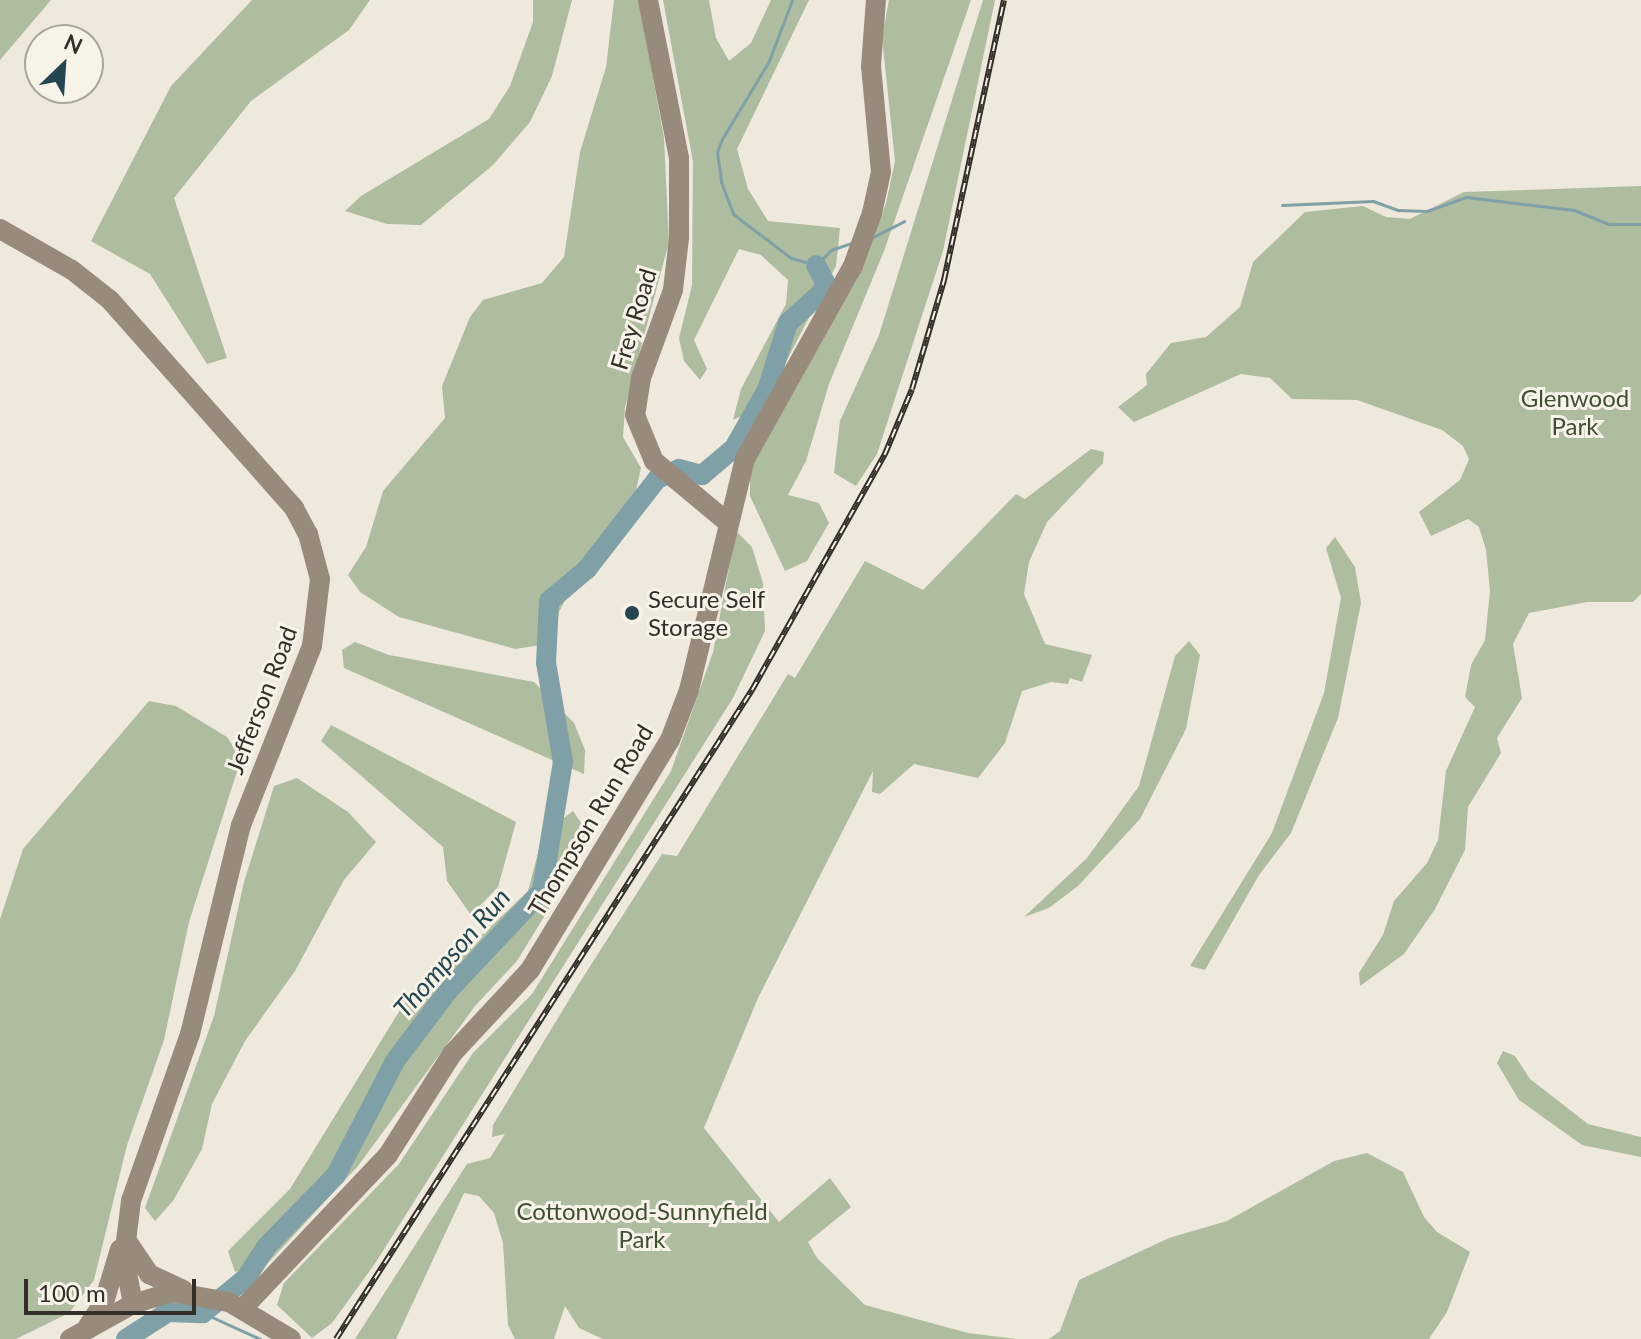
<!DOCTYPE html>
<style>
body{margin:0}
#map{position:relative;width:1641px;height:1339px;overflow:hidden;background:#efe9dd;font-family:Lato,sans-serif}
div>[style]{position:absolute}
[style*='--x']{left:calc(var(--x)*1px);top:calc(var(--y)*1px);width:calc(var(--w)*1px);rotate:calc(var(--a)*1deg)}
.green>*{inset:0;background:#aebc9f}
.stream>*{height:3px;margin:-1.5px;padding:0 1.5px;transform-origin:1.5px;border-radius:1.5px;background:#80a0a8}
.river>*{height:20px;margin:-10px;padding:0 10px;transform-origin:10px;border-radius:10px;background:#80a0a8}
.secondary>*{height:20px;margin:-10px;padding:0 10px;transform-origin:10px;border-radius:10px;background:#998b7c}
.rail>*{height:6px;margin-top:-3px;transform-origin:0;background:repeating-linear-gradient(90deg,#f7f3e9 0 9px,#342e29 0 18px);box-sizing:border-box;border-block:2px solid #342e29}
.dots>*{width:22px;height:22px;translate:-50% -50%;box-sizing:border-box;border:4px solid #f7f3e9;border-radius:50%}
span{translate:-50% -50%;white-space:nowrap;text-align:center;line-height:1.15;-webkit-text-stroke:6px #f7f3e9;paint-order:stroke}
.street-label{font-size:24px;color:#342e29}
.park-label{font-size:24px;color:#3f4f30}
.poi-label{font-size:24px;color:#342e29}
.left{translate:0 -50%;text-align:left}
.water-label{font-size:26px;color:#244650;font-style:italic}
.north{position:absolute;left:24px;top:24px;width:80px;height:80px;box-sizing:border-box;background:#f7f3e9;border:2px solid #a9a49c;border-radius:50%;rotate:25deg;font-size:22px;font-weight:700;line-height:32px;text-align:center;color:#342e29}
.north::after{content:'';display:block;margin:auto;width:28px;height:36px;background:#244650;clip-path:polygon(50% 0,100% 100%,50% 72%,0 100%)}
.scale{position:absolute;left:24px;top:1279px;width:172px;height:36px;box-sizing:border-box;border:4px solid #342e29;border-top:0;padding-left:10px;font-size:24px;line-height:28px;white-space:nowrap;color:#342e29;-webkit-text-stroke:6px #f7f3e9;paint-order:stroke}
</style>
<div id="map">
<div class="green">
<div style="clip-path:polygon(0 0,51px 0,0 60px)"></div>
<div style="clip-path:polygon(252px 0,370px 0,349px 30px,251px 101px,174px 198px,227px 358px,207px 364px,150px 274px,91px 241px,171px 86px)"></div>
<div style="clip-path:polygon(533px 0,572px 0,552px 76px,530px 122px,493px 165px,421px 225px,387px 224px,345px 211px,361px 196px,489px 119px,510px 86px,533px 22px)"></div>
<div style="clip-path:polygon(614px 0,639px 0,664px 138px,669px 242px,625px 407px,623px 437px,641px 468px,634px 499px,593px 546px,559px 612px,554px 643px,515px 649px,399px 617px,360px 592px,348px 575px,366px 547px,383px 491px,445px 418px,442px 386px,470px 317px,483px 300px,542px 283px,564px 257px,580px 152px,606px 67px)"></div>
<div style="clip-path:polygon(663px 0,709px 0,716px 38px,729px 61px,751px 43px,771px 0,809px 0,737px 149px,748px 189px,768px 221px,840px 228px,836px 266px,788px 358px,742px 416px,733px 420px,741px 389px,786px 304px,788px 280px,761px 255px,739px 249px,694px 340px,707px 369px,700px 380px,684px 361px,679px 338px,692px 285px,693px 162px)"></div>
<div style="clip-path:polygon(889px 0,971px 0,884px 251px,829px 384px,806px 461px,788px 495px,819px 503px,829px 523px,807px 561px,785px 571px,750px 496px,750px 469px,856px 281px,886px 203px,895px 161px,882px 37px)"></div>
<div style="clip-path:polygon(983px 0,995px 0,943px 251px,877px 454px,856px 486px,834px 473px,840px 421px,879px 335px)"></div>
<div style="clip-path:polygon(1641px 186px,1641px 594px,1633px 602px,1587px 602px,1529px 613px,1513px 644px,1522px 698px,1497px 738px,1501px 753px,1468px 807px,1465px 850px,1435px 909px,1404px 954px,1360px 986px,1359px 973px,1383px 935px,1394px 901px,1427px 863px,1438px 840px,1446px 771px,1475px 707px,1465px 697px,1471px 665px,1485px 640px,1490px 591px,1486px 550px,1479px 527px,1468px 519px,1431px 536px,1419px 512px,1460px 480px,1469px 459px,1463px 446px,1442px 430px,1357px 400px,1292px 399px,1270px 378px,1241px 374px,1134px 422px,1118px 407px,1147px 385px,1146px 374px,1171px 343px,1206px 337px,1240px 307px,1253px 262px,1305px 212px,1363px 206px,1386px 217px,1410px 219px,1464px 192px)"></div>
<div style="clip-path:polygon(1091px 449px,1104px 452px,1103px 463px,1047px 522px,1029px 562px,1024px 594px,1045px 644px,1092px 655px,1082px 682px,1070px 678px,1068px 684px,1051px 682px,1022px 691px,1005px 743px,978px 778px,914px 764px,880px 794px,872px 792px,873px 771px,758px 998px,704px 1128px,779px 1222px,830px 1178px,851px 1207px,808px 1242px,817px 1258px,865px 1305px,968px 1333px,1017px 1339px,603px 1339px,579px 1328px,565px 1306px,554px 1339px,515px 1339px,508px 1325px,503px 1243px,494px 1213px,479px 1196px,464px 1193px,396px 1339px,355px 1339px,467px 1164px,490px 1158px,505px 1134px,492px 1137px,493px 1125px,578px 985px,662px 854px,677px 856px,788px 674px,795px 678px,865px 561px,923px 590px,1016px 494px,1025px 499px)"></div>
<div style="clip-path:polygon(736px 531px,752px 547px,763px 583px,765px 631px,733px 698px,374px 1265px,332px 1323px,312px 1338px,277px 1305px,284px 1283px,399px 1164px,473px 1053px,532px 994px,671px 771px,713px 652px)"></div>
<div style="clip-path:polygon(1335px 537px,1355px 567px,1361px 603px,1338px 718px,1291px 833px,1259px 875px,1205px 970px,1190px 966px,1272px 833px,1324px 693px,1341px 598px,1326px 548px)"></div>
<div style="clip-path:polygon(1189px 641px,1200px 655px,1186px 729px,1140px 819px,1078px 886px,1049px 908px,1024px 917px,1087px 858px,1139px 786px,1175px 656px)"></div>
<div style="clip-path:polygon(355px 642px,389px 655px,534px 682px,574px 723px,585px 750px,584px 774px,344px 668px,342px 650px)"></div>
<div style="clip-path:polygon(149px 701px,176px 706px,227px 737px,241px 759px,189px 922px,164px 1040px,127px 1145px,94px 1280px,69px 1313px,16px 1339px,0 1339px,0 919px,23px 849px)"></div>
<div style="clip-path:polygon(331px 725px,516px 822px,498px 887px,471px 915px,447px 881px,443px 847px,321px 741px)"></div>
<div style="clip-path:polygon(297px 778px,348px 812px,376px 842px,344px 880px,295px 971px,245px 1041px,212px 1104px,202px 1149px,173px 1201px,155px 1221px,145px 1208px,214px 1016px,244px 882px,274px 786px)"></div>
<div style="clip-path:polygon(573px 811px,586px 830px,572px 871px,517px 961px,475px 1006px,358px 1166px,268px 1263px,235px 1272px,228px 1251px,290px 1189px,408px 997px,448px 951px,482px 935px,528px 891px,543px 834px)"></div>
<div style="clip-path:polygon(1503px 1051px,1515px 1056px,1530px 1079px,1588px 1124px,1641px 1137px,1641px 1157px,1582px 1145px,1519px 1100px,1497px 1063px)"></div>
<div style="clip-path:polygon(1367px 1153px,1403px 1172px,1424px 1217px,1437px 1232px,1470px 1252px,1447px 1312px,1429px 1339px,1049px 1339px,1060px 1331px,1079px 1280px,1169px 1238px,1227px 1221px,1334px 1161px)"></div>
</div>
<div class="stream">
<div style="--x:792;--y:0;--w:65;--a:110.7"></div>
<div style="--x:769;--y:61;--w:91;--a:121.1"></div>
<div style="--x:722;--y:139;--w:14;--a:111"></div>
<div style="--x:717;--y:152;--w:30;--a:82"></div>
<div style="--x:721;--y:182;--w:34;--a:69"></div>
<div style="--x:733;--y:214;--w:73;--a:37.2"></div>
<div style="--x:791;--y:258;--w:26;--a:16"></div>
<div style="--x:816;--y:265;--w:21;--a:-45"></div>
<div style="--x:831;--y:250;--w:24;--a:-19"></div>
<div style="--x:1282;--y:205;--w:91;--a:-2.5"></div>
<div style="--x:1373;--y:201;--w:27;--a:20"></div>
<div style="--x:1398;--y:210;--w:29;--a:2"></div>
<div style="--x:1427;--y:211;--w:41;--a:-19.7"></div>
<div style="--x:1466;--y:197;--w:109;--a:6.9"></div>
<div style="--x:1574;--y:210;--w:38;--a:22"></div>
<div style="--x:1609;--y:224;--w:32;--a:0"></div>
<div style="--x:873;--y:237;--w:35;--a:-27"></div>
<div style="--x:203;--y:1313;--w:63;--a:24.5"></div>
</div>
<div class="river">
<div style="--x:126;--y:1339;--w:50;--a:-32.7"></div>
<div style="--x:168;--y:1312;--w:35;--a:2"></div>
<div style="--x:203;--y:1313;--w:55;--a:-39.1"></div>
<div style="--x:246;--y:1278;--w:37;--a:-57"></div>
<div style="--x:266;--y:1247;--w:100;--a:-45.8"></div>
<div style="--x:336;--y:1175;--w:128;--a:-62.6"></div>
<div style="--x:395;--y:1061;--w:88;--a:-52.9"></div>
<div style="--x:448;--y:991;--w:137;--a:-46.8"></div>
<div style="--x:542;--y:891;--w:131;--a:-80.8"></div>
<div style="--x:563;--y:762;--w:100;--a:-99.7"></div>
<div style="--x:546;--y:663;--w:62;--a:-87.2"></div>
<div style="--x:549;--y:601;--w:50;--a:-40.1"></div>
<div style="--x:587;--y:569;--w:114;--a:-52.1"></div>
<div style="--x:657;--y:479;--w:24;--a:-24"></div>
<div style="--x:679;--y:469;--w:24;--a:15"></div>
<div style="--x:702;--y:475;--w:42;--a:-40.2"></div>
<div style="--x:734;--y:448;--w:67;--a:-60.4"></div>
<div style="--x:767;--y:390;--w:70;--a:-72.6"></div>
<div style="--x:788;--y:323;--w:47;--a:-42.4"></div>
<div style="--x:823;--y:291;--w:9;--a:-77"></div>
<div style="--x:825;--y:282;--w:19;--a:-118"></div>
</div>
<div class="secondary">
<div style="--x:648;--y:0;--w:161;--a:78.9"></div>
<div style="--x:679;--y:158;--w:80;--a:90"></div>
<div style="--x:679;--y:238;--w:52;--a:96.6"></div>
<div style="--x:673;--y:290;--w:94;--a:110"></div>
<div style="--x:641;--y:378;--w:37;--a:99"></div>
<div style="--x:635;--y:415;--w:50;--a:67.6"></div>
<div style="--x:654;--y:461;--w:95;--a:39.9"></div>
<div style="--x:0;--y:229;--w:83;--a:29.7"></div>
<div style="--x:72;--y:270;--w:48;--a:38.3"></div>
<div style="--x:110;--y:300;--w:278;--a:48.5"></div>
<div style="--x:294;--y:508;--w:30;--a:62"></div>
<div style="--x:308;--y:534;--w:47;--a:75.1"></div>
<div style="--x:320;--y:579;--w:67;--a:96.8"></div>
<div style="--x:312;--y:646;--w:193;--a:111.6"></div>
<div style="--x:241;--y:825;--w:215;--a:103.7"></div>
<div style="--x:190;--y:1034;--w:177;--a:109.5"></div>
<div style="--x:131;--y:1201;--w:56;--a:97.1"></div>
<div style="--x:124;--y:1257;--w:48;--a:79.2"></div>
<div style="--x:127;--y:1241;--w:40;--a:56"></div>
<div style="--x:149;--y:1274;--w:38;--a:25"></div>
<div style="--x:242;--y:1309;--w:212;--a:-46.5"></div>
<div style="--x:388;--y:1155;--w:120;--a:-57.6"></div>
<div style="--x:452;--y:1054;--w:115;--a:-47.1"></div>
<div style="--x:530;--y:970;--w:269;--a:-58.7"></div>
<div style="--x:670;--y:740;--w:53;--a:-69.2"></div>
<div style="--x:689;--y:690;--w:238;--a:-76.4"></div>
<div style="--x:745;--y:459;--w:221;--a:-60.8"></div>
<div style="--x:853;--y:266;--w:56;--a:-70.3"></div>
<div style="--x:872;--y:213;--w:42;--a:-77.6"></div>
<div style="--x:881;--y:172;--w:106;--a:-95.4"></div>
<div style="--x:871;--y:66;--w:66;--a:-85.7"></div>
<div style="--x:88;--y:1326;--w:29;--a:-56"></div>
<div style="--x:104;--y:1302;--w:55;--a:-73.2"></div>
<div style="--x:70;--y:1339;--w:72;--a:-29.1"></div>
<div style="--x:133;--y:1304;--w:41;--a:-17.1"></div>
<div style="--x:172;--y:1292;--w:58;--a:10"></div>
<div style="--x:229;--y:1302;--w:72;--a:30.8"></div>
</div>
<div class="rail">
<div style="--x:336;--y:1339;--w:771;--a:-57.34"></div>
<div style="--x:752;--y:690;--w:271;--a:-60.6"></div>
<div style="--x:885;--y:454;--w:70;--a:-67.4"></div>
<div style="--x:912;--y:389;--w:114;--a:-73.6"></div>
<div style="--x:944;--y:280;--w:286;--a:-77.9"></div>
</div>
<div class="dots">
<div style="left:632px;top:613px;background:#244650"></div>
</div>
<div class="street-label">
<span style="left:633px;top:319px;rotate:-73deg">Frey Road</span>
<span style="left:261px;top:700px;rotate:-69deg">Jefferson Road</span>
<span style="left:590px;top:820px;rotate:-59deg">Thompson Run Road</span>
</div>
<div class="park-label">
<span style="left:1575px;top:412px">Glenwood<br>Park</span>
<span style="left:642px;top:1225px">Cottonwood-Sunnyfield<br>Park</span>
</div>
<div class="poi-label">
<span class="left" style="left:648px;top:613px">Secure Self<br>Storage</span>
</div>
<div class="water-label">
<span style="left:452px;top:953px;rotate:-49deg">Thompson Run</span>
</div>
<div class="north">N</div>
<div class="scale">100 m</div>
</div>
